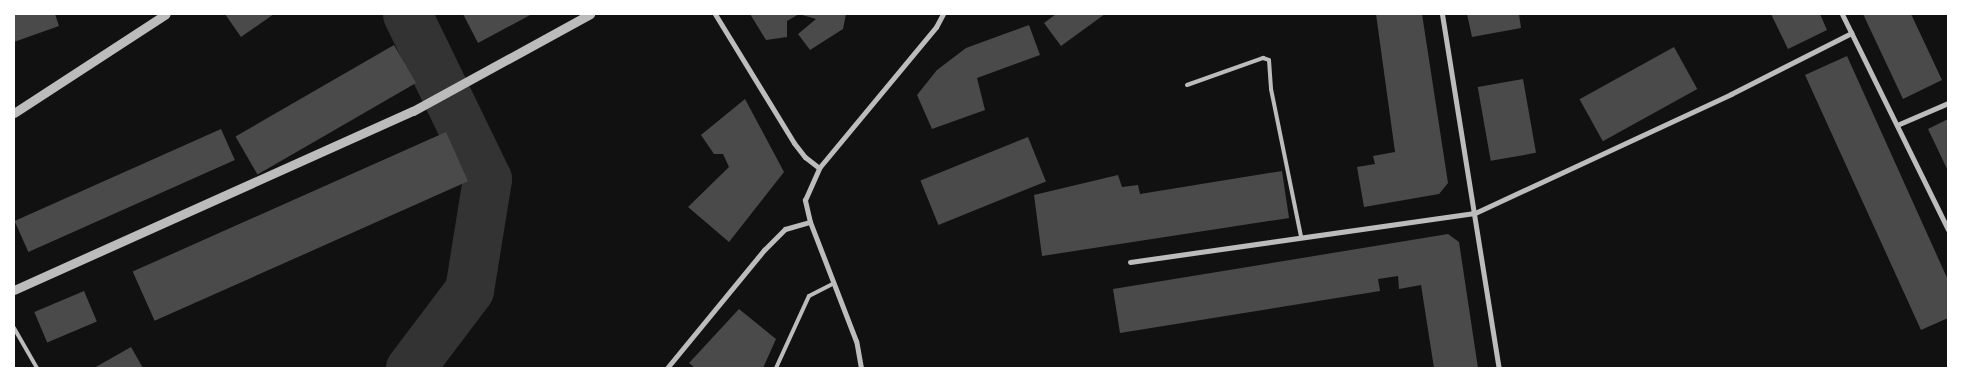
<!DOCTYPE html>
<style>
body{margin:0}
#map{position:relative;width:1962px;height:382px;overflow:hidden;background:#111;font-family:"Golos Text",sans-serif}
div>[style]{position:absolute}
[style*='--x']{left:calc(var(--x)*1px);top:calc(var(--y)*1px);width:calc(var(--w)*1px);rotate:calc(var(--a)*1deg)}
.river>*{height:49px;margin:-24.5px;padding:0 24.5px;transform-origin:24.5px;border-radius:24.5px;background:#333}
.building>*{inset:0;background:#4a4a4a;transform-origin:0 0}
.service>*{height:4px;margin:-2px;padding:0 2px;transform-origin:2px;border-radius:2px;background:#bcbcbc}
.minor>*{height:5px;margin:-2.5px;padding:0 2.5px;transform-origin:2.5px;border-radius:2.5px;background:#bcbcbc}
.tertiary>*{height:9px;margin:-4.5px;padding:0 4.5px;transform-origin:4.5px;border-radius:4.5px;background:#bcbcbc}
span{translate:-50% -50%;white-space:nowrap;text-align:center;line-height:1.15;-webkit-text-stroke:4.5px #fff;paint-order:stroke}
.frame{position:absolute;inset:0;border:15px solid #fff;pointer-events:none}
</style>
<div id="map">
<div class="river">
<div style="--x:407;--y:14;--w:183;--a:64.1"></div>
<div style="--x:487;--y:179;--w:112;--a:99.2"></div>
<div style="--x:469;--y:290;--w:98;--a:127.1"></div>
</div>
<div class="building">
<div style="clip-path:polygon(14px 14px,55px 14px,59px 26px,14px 42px)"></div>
<div style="clip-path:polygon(225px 14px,274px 14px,241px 37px)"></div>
<div style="clip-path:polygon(463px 14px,532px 14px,478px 43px)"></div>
<div style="clip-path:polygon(750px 14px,846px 14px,843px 29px,810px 50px,798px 34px,816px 19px,799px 14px,787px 21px,787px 37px,766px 40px)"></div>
<div style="clip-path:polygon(1056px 14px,1105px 14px,1061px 46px,1044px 23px)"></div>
<div style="clip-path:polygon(1376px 14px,1422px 14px,1448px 183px,1439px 194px,1364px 207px,1357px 167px,1375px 164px,1373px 156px,1395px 152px)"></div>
<div style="clip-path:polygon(1467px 14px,1519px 14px,1521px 28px,1472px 37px)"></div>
<div style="clip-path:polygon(1771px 14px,1820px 14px,1827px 30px,1788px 49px)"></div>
<div style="clip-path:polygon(1863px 14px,1911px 14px,1942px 80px,1903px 99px)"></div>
<div style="clip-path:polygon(1029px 25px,1040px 55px,977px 78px,985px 110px,932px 129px,917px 95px,937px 70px,966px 48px)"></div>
<div style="left:394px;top:45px;width:44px;height:183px;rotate:60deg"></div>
<div style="left:1674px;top:47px;width:48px;height:108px;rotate:61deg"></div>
<div style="clip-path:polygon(1847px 56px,1948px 280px,1948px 318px,1921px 330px,1805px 75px)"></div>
<div style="left:1523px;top:79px;width:75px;height:46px;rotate:80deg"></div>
<div style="clip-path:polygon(745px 99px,784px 172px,729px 242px,688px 207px,729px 167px,723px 154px,714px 154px,701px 135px)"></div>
<div style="clip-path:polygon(1948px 119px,1948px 171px,1928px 129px)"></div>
<div style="left:221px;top:129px;width:34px;height:226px;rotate:66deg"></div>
<div style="left:446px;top:132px;width:54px;height:343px;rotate:66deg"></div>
<div style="left:1028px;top:137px;width:48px;height:116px;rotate:68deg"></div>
<div style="clip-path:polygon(1282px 171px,1289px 218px,1042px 256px,1034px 195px,1118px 175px,1122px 187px,1138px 185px,1140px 194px)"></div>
<div style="clip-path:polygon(1448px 234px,1459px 242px,1478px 368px,1434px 368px,1421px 285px,1399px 289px,1398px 276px,1378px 279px,1380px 291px,1120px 333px,1113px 289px)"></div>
<div style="left:84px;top:291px;width:33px;height:54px;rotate:67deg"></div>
<div style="clip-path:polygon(739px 309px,776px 339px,763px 368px,695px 368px,689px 363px)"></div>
<div style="clip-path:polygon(131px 347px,143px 368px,94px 368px)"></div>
</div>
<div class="service">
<div style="--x:1187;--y:85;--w:81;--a:-19.6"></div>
<div style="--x:1263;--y:58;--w:6;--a:18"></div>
<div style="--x:1269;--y:60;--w:29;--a:86"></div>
<div style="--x:1271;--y:89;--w:150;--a:78.5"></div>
<div style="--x:14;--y:328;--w:46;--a:60.1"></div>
<div style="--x:776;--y:368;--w:79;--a:-65.4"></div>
<div style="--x:809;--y:296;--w:28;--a:-27"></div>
</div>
<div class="minor">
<div style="--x:715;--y:14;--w:151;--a:58.5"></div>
<div style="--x:794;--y:143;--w:18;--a:52"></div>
<div style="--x:805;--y:157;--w:18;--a:38"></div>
<div style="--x:1442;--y:14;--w:359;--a:80.9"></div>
<div style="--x:1842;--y:14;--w:240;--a:63.8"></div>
<div style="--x:1897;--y:125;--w:56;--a:-23.3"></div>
<div style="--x:1130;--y:262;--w:348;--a:-8.1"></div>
<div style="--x:1475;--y:213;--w:282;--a:-24.9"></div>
<div style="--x:1731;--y:94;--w:135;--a:-26.9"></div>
<div style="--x:667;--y:368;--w:153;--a:-50.6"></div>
<div style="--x:764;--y:250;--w:30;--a:-45"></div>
<div style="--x:785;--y:229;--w:26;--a:-16"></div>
<div style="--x:861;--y:368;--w:27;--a:-100"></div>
<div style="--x:856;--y:341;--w:128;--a:-111.1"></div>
<div style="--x:810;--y:222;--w:23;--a:-103"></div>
<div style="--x:805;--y:200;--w:35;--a:-66"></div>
<div style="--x:819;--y:168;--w:183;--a:-50.3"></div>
<div style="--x:936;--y:27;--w:15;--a:-62"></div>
</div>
<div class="tertiary">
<div style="--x:14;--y:113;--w:181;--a:-33.1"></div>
<div style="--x:14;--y:290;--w:437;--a:-24.2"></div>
<div style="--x:413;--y:111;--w:202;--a:-28.7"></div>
</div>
<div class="frame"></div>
</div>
